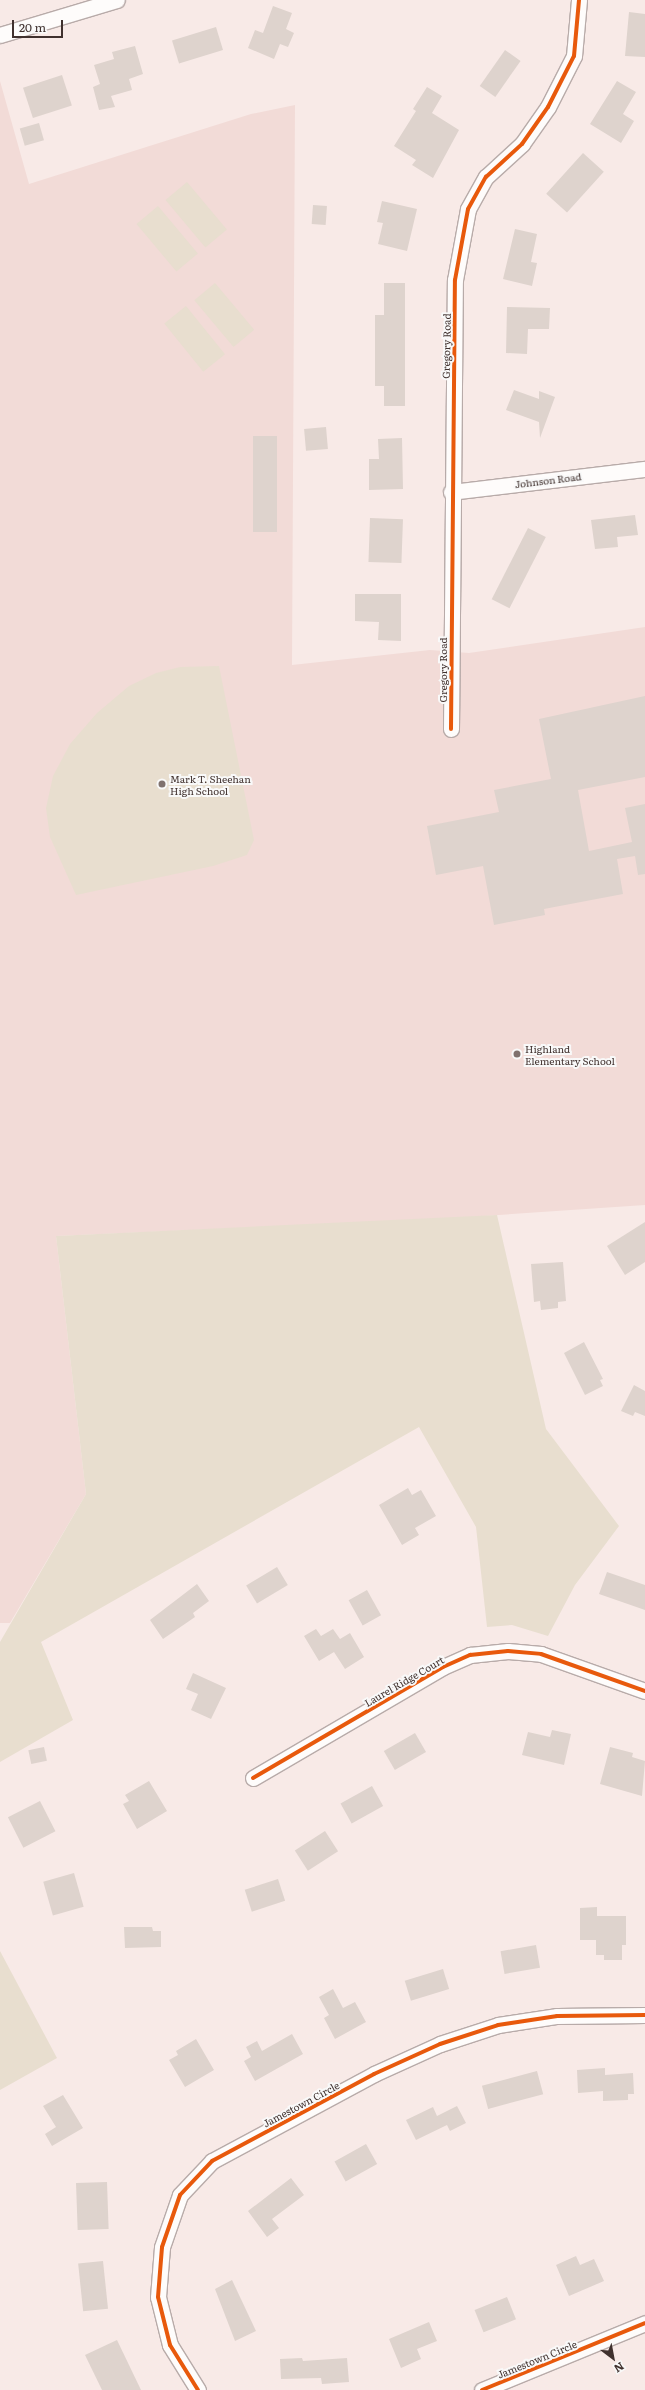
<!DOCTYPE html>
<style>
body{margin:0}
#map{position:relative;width:645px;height:2390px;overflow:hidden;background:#f8eae7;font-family:Literata,serif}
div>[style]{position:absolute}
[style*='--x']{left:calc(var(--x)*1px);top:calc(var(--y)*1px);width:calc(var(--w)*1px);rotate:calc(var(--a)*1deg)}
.built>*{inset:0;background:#f2dbd7}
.green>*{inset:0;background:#e8decf;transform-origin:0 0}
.building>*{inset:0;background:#ded3cd;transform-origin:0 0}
.roads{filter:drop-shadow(1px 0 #b8aba9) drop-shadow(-1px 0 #b8aba9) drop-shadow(0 1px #b8aba9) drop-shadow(0 -1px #b8aba9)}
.street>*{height:15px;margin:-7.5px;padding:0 7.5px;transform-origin:7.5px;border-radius:7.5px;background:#fefcfb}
.cycleway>*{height:4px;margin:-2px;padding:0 2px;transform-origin:2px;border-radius:2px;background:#e8590c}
.dots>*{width:11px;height:11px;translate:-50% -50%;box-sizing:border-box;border:2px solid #f9f9f9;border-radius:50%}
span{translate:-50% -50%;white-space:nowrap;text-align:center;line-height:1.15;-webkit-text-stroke:4px #f9f9f9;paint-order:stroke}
.street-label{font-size:10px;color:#40312e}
.poi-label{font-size:10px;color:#40312e}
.left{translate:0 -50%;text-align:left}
.north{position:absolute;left:593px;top:2338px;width:40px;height:40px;-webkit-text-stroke:3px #f9f9f9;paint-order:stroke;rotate:148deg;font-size:11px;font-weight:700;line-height:16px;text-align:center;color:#40312e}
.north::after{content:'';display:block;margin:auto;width:14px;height:18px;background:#40312e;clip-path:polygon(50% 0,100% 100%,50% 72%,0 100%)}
.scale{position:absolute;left:12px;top:20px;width:51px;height:18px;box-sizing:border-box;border:2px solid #40312e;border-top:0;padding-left:5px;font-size:12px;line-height:14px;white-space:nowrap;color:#40312e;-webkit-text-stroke:3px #f9f9f9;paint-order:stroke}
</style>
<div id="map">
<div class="built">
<div style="clip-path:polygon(0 81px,29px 184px,251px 114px,295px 105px,292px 665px,430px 650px,469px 653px,645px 627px,645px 1205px,425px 1220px,56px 1236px,86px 1494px,10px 1623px,0 1623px)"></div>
</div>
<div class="green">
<div style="left:187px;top:182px;width:62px;height:28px;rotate:50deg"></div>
<div style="left:158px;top:206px;width:62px;height:28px;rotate:50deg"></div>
<div style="left:215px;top:283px;width:61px;height:27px;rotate:50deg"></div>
<div style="left:186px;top:306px;width:62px;height:28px;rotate:51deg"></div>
<div style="clip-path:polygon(219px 666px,254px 840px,247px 855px,213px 866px,76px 895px,50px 837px,46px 808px,53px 776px,70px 744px,97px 713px,129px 686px,156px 673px,180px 667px)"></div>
<div style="clip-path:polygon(497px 1215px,546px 1429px,619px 1526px,575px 1585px,548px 1636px,512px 1625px,487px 1627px,476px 1527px,419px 1427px,41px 1642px,73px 1720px,0 1762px,0 1642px,86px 1494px,56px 1236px)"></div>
<div style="clip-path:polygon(0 1951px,57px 2058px,0 2090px)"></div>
</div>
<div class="building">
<div style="clip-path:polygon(273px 6px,292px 13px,286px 29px,294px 33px,288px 47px,280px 44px,274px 59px,248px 48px,255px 30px,263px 33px)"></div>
<div style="clip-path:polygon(629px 12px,645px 14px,645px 57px,625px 56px)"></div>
<div style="left:216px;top:27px;width:24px;height:46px;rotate:73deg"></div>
<div style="clip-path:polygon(135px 46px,143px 74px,129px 79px,132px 90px,111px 96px,115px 107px,99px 110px,93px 87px,100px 84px,94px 65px,114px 59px,112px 52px)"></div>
<div style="left:505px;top:50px;width:19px;height:44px;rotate:35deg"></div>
<div style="left:62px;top:75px;width:32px;height:41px;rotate:72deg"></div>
<div style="clip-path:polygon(617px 81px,636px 92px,623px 114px,634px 121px,621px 143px,590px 124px)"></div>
<div style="clip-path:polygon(427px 87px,442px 96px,432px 113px,459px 130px,433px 178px,412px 165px,416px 160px,394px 146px,416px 111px,413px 109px)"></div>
<div style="left:39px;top:123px;width:18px;height:20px;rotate:74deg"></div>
<div style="left:583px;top:153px;width:28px;height:55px;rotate:42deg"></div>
<div style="clip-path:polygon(382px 201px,417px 209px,407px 251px,378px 244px,383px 223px,377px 222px)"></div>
<div style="left:313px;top:205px;width:14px;height:19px;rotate:4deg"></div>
<div style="clip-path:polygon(515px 229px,537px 234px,531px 262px,537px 263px,532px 286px,503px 279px)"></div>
<div style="clip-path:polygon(384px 283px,405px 283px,405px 406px,384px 406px,384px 386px,375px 386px,375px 315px,384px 315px)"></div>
<div style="clip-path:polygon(507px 307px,550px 308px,549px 329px,528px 329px,527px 354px,506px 353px)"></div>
<div style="clip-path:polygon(514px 390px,539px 399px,539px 391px,555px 397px,540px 438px,539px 422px,506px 410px)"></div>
<div style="left:326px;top:427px;width:22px;height:22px;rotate:85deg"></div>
<div style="left:253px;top:436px;width:24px;height:96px"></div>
<div style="clip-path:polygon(402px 438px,403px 489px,369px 490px,369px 459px,379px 459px,378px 439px)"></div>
<div style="clip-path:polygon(635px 515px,638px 535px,617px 537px,618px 547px,595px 549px,591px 520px)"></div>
<div style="left:370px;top:518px;width:33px;height:44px;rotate:2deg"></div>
<div style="left:528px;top:528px;width:20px;height:80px;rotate:27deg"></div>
<div style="clip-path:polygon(355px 594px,401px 594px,401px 641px,378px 640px,379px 622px,355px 621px)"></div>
<div style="clip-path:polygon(645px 696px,645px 777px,578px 790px,589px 851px,632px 842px,625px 808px,645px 804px,645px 874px,638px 875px,635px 856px,617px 859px,623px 894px,544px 909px,545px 915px,494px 925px,483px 866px,436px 875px,427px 826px,499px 812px,494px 790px,551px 779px,539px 719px)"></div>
<div style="clip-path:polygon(645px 1222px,645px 1262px,625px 1275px,607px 1246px)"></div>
<div style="clip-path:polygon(563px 1262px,566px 1301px,558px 1302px,558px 1308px,541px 1310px,540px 1301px,534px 1302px,531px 1264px)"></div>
<div style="clip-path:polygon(584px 1342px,603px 1379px,600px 1380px,603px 1386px,585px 1395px,564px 1353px)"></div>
<div style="clip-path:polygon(634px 1385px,645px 1391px,645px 1416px,635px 1412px,633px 1416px,621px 1411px)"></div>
<div style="clip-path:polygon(408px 1488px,412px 1495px,421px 1490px,436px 1516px,415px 1528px,419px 1535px,402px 1545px,379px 1505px)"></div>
<div style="left:277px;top:1567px;width:21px;height:36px;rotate:59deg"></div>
<div style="clip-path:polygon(607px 1572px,645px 1585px,645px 1610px,599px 1594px)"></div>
<div style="clip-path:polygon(197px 1584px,209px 1601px,193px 1613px,195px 1617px,163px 1639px,150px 1620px)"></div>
<div style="left:367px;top:1590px;width:29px;height:21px;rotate:61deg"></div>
<div style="clip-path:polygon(316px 1629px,321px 1636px,333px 1629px,340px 1639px,350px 1633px,364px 1657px,345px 1669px,334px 1652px,319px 1661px,304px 1636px)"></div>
<div style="clip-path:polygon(193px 1673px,226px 1688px,211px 1719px,191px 1710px,198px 1694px,186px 1689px)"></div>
<div style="clip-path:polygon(552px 1730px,571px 1734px,564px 1765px,522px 1755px,528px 1732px,550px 1737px)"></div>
<div style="left:415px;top:1733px;width:22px;height:36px;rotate:60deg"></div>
<div style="left:44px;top:1747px;width:14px;height:16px;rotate:78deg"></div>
<div style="clip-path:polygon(610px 1747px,633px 1753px,632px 1757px,645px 1761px,642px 1796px,600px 1784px)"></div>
<div style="clip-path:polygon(149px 1781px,167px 1811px,137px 1829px,123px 1804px,129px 1801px,125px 1795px)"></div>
<div style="left:372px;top:1786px;width:23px;height:36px;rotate:61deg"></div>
<div style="left:40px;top:1801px;width:34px;height:36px;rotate:63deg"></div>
<div style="left:325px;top:1831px;width:24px;height:36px;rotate:57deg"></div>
<div style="left:74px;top:1873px;width:35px;height:32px;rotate:74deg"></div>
<div style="left:278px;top:1879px;width:23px;height:35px;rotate:72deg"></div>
<div style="clip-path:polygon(597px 1907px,597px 1916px,626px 1916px,626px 1945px,622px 1945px,622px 1960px,604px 1960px,604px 1955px,596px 1955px,596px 1940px,580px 1940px,580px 1908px)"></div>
<div style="clip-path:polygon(124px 1927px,152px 1927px,153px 1931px,161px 1931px,161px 1947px,125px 1948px)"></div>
<div style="left:536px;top:1945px;width:23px;height:36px;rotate:80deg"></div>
<div style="left:443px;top:1969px;width:21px;height:40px;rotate:73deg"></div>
<div style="clip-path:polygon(333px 1989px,343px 2008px,355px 2002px,366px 2022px,335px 2039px,324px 2018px,329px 2015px,319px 1997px)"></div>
<div style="clip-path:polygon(292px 2034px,303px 2054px,255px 2081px,244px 2061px,251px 2057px,246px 2047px,257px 2041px,262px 2051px)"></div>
<div style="clip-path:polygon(196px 2039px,214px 2070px,185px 2087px,169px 2060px,178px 2055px,176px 2051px)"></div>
<div style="clip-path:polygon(605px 2068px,605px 2075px,633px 2073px,634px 2094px,628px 2094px,628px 2100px,603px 2101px,603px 2091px,578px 2093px,577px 2070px)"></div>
<div style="left:537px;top:2071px;width:24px;height:57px;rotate:75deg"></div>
<div style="clip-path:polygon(63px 2095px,83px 2128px,52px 2146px,45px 2134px,56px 2127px,43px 2106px)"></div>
<div style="clip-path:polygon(457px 2106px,466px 2123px,450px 2131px,447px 2125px,416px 2140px,406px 2120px,433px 2107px,437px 2116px)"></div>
<div style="left:366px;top:2144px;width:23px;height:36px;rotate:61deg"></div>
<div style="clip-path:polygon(291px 2178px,304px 2195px,272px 2219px,279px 2228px,267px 2237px,248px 2211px)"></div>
<div style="left:107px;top:2182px;width:47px;height:31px;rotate:88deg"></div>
<div style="clip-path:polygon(576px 2256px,580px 2265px,594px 2259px,604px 2281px,569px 2296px,556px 2265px)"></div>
<div style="left:103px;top:2261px;width:48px;height:25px;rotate:84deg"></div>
<div style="clip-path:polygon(232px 2280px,256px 2331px,235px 2341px,215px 2289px)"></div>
<div style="left:507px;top:2297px;width:24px;height:35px;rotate:68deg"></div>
<div style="clip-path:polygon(429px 2322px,437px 2341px,417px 2349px,421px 2359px,401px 2368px,389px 2339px)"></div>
<div style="clip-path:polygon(117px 2340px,141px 2390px,102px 2390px,85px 2355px)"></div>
<div style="clip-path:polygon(302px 2358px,303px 2361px,347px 2358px,349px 2382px,322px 2384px,321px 2378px,281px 2379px,280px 2359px)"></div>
</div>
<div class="roads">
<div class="street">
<div style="--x:0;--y:35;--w:122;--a:-16.7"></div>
<div style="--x:451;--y:492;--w:195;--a:-6.8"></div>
<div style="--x:451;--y:729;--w:449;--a:-89.5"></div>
<div style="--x:455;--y:280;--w:72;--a:-79.6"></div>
<div style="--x:468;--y:209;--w:37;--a:-61"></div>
<div style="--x:486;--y:177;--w:49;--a:-42.5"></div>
<div style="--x:522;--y:144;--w:45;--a:-54.9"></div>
<div style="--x:548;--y:107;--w:57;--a:-63"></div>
<div style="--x:574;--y:56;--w:56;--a:-84.9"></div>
<div style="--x:253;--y:1778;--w:220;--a:-30.3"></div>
<div style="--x:443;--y:1667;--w:30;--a:-24"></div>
<div style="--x:470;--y:1655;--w:38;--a:-6"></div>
<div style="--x:508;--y:1651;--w:33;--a:5"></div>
<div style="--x:541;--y:1654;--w:110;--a:19.6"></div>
<div style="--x:198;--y:2390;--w:53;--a:-121.9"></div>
<div style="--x:170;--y:2345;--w:49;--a:-104"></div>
<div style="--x:158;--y:2297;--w:50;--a:-85.4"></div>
<div style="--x:162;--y:2247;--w:55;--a:-70.9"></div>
<div style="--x:180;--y:2195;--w:47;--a:-46.7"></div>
<div style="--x:212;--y:2161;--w:184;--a:-28.2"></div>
<div style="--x:374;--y:2074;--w:72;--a:-24.4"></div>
<div style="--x:440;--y:2044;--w:61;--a:-18.1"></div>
<div style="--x:498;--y:2025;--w:60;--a:-8.7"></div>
<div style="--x:557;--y:2016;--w:88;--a:-0.7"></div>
<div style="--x:482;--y:2390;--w:176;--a:-22.3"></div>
</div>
</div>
<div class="cycleway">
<div style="--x:451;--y:729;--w:449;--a:-89.5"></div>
<div style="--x:455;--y:280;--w:72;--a:-79.6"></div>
<div style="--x:468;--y:209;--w:37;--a:-61"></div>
<div style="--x:486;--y:177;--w:49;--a:-42.5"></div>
<div style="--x:522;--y:144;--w:45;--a:-54.9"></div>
<div style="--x:548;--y:107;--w:57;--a:-63"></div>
<div style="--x:574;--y:56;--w:56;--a:-84.9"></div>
<div style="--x:253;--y:1778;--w:220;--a:-30.3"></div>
<div style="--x:443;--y:1667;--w:30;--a:-24"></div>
<div style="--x:470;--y:1655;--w:38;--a:-6"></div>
<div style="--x:508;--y:1651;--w:33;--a:5"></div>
<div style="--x:541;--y:1654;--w:110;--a:19.6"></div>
<div style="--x:198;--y:2390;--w:53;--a:-121.9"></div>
<div style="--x:170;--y:2345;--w:49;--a:-104"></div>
<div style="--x:158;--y:2297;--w:50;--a:-85.4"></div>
<div style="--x:162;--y:2247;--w:55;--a:-70.9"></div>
<div style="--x:180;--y:2195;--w:47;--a:-46.7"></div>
<div style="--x:212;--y:2161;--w:184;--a:-28.2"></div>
<div style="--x:374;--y:2074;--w:72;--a:-24.4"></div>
<div style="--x:440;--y:2044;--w:61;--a:-18.1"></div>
<div style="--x:498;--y:2025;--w:60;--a:-8.7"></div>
<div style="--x:557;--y:2016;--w:88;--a:-0.7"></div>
<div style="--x:482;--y:2390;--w:176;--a:-22.3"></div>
</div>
<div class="dots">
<div style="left:162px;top:784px;background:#80726f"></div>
<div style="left:517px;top:1054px;background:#80726f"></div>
</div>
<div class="street-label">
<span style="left:446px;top:346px;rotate:-89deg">Gregory Road</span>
<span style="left:548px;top:480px;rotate:-7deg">Johnson Road</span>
<span style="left:443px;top:670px;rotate:-90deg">Gregory Road</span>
<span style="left:404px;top:1681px;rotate:-30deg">Laurel Ridge Court</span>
<span style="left:301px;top:2104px;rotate:-28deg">Jamestown Circle</span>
<span style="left:537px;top:2359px;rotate:-22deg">Jamestown Circle</span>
</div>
<div class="poi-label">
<span class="left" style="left:170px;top:784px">Mark T. Sheehan<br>High School</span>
<span class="left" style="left:525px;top:1054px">Highland<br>Elementary School</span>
</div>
<div class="north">N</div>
<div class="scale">20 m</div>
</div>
